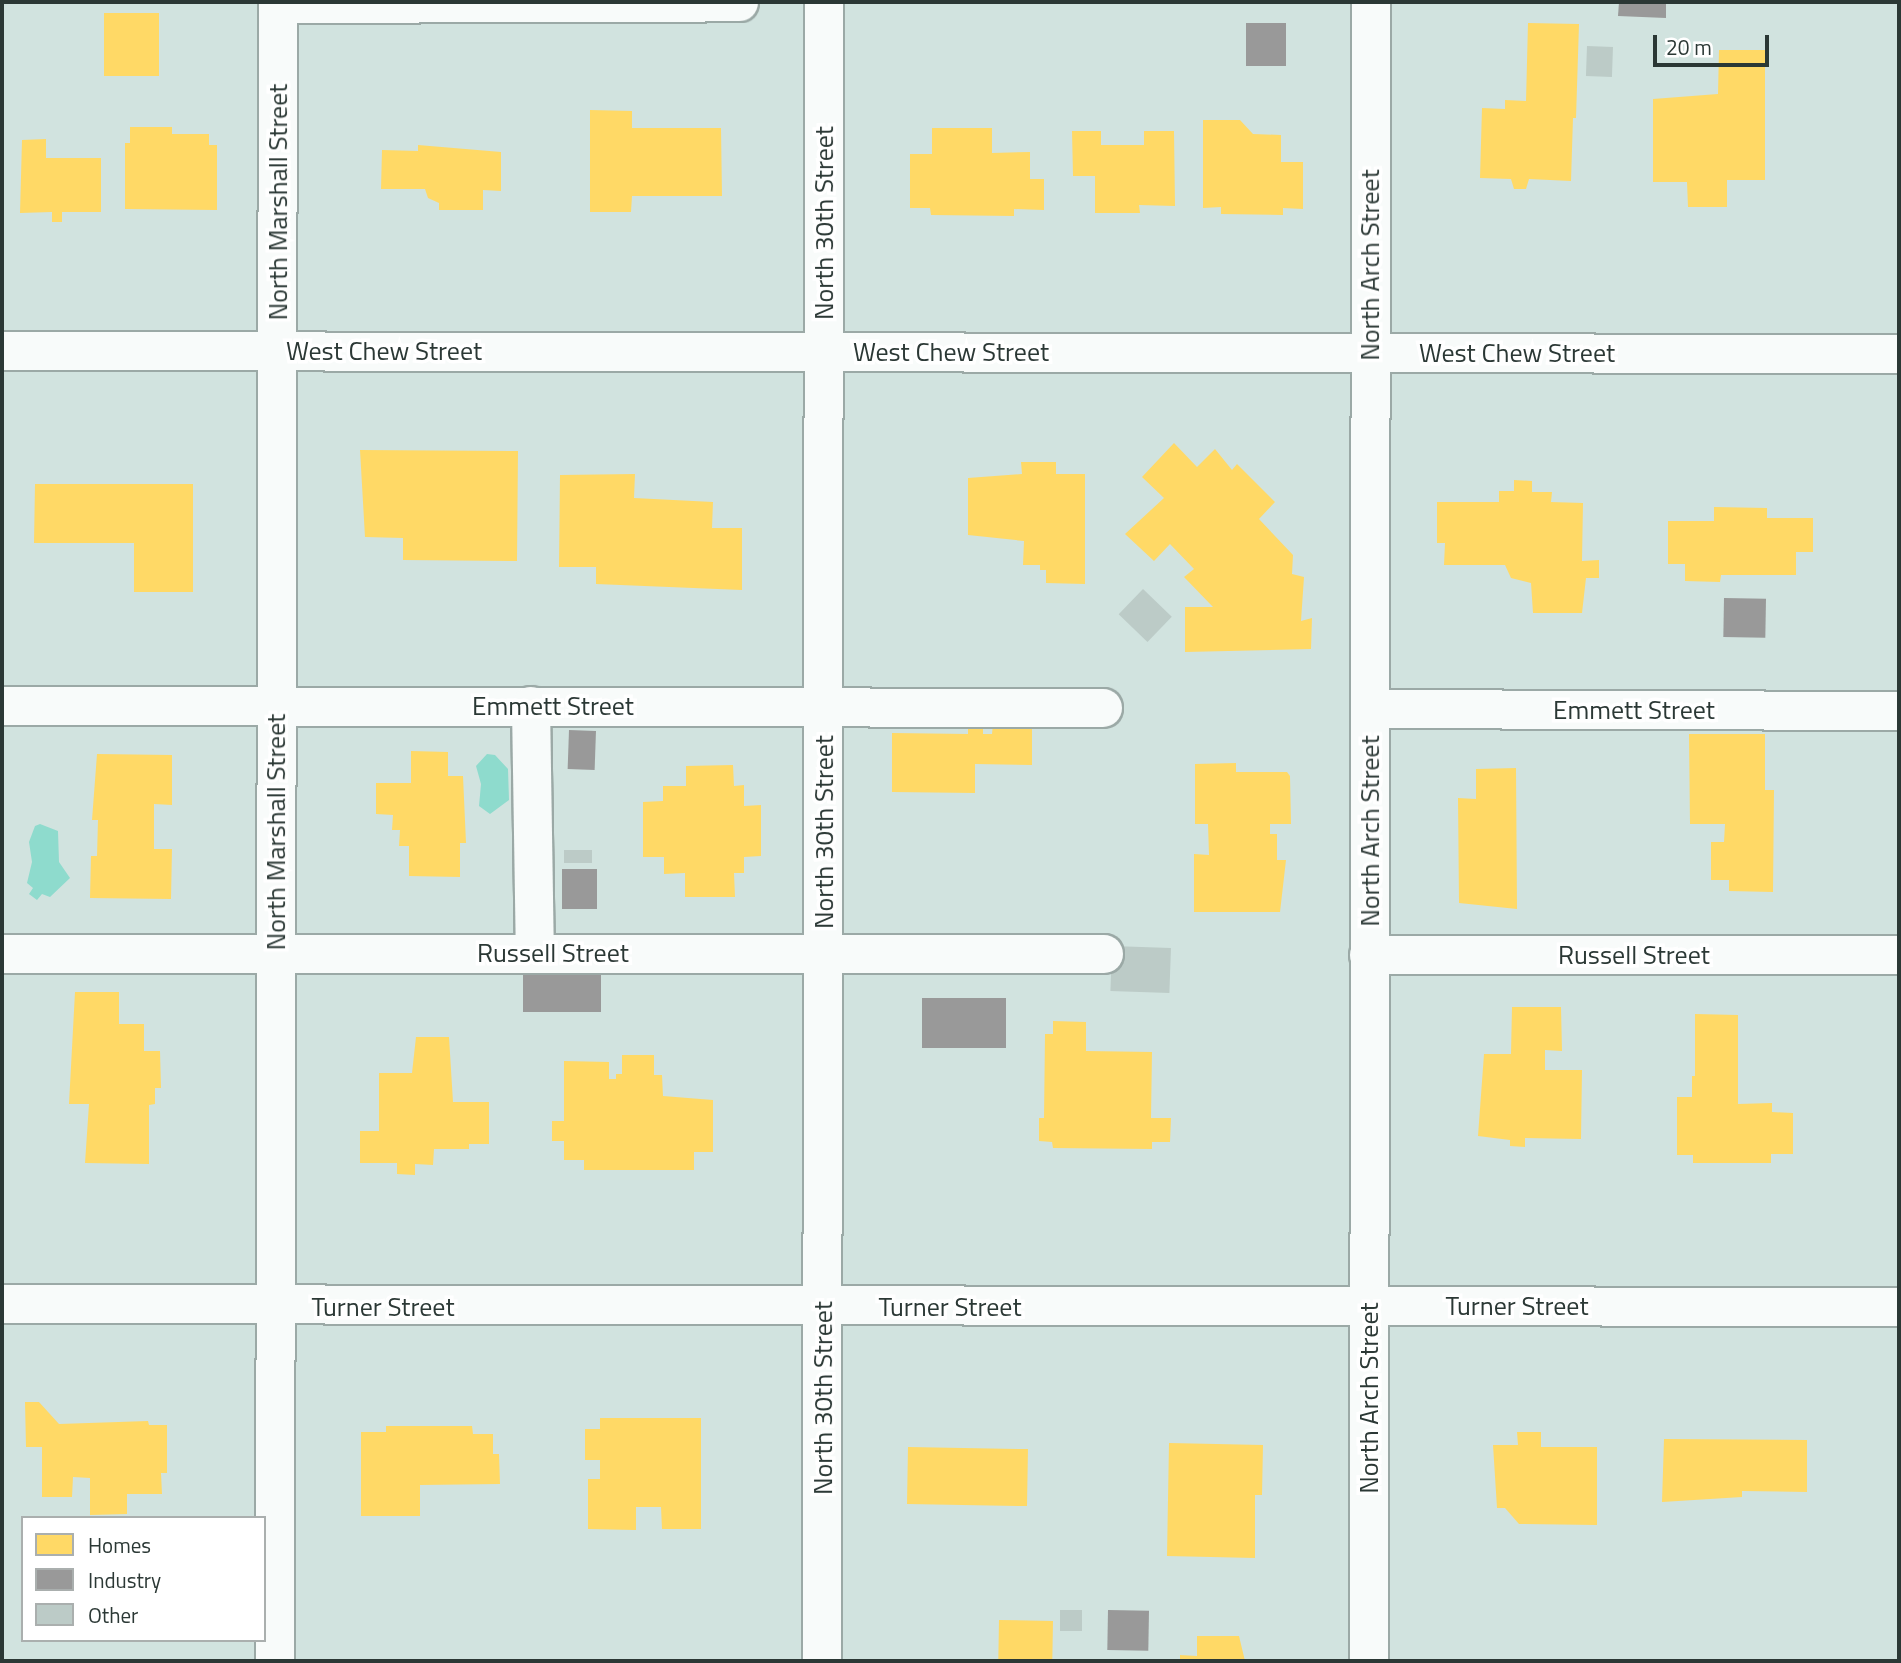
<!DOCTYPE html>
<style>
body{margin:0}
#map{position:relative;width:1901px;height:1663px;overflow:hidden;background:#d1e3df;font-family:"Titillium Web",sans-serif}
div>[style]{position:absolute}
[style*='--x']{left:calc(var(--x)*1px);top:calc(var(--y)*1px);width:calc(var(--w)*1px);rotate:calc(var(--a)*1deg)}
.water>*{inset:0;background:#8edbcd}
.homes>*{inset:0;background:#ffd966;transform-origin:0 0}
.industry>*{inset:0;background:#999;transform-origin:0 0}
.building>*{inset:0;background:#bccbc7;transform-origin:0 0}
.roads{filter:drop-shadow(2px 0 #9ba9a6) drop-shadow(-2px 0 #9ba9a6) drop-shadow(0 2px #9ba9a6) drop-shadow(0 -2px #9ba9a6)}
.minor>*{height:38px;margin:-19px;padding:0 19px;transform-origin:19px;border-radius:19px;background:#f8fbfa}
span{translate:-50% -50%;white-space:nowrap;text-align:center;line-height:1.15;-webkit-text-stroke:7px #fff;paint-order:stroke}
.street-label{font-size:26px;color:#2b3835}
.frame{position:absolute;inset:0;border:4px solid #2b3835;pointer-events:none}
.legend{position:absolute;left:21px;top:1516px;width:245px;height:126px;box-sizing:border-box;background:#fff;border:2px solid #aaafae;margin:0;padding:9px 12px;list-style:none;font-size:21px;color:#2b3835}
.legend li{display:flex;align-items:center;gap:14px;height:35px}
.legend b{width:35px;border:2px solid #aaafae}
.scale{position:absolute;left:1653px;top:35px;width:116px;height:32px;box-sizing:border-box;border:4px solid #2b3835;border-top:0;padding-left:9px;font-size:21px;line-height:24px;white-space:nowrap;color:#2b3835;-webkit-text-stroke:5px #fff;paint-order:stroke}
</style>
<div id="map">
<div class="water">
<div style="clip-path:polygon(487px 754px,495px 755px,508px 769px,509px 800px,490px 814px,479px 806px,481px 784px,476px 766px)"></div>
<div style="clip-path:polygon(40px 824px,58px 831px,59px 862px,70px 878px,50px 897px,42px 894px,37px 900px,29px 894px,33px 888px,27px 883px,32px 862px,29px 842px,35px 826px)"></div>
</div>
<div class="homes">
<div style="left:104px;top:13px;width:55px;height:63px"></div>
<div style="clip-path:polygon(1528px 23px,1579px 24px,1576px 118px,1573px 118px,1571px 181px,1529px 179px,1526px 189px,1514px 189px,1511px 179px,1480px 178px,1482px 108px,1505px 109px,1505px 100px,1526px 101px)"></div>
<div style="clip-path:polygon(1719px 50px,1765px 50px,1765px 180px,1727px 180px,1727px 207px,1688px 207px,1687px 182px,1653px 182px,1653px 99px,1718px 94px)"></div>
<div style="clip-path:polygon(590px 110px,632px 111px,632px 128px,721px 128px,722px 196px,632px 196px,631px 212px,590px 212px)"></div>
<div style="clip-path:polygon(1203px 120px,1240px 120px,1253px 134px,1281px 135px,1281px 162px,1303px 162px,1303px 209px,1283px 208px,1283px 215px,1221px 214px,1221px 207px,1203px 208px)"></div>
<div style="clip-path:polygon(130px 127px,172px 127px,172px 134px,209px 134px,209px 145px,217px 145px,217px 210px,125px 209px,125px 143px,130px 143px)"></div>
<div style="clip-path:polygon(932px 128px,992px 128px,992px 153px,1030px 152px,1030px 179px,1044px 179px,1044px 210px,1014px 209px,1014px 216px,931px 215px,930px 208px,910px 208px,910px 154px,932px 154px)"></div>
<div style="clip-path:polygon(1072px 131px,1101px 131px,1101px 145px,1144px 145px,1144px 131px,1174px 131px,1175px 206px,1139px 205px,1140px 213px,1095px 213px,1095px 176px,1073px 176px)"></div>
<div style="clip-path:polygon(46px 139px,46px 158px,101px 158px,101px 212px,62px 212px,62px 222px,52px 222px,52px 212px,20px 213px,22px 140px)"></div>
<div style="clip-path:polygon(418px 145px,501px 152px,501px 191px,483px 190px,483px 210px,439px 210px,439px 203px,428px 198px,425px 189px,381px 189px,382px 150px,418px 151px)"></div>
<div style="clip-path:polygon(1174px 443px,1197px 467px,1215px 449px,1232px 470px,1237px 464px,1275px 502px,1259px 519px,1293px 555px,1292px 574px,1304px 577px,1301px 621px,1312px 618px,1311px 649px,1185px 652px,1185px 607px,1213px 607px,1184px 577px,1194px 569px,1170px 544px,1154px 561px,1125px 534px,1164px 498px,1142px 477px)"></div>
<div style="clip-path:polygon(360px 450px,518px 451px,517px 561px,403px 560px,403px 538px,365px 537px)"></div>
<div style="clip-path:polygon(1021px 462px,1056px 462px,1056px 474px,1085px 474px,1085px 584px,1046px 583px,1046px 570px,1040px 570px,1040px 565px,1023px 565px,1024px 541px,968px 535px,968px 478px,1022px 474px)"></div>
<div style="clip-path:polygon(635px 474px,634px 498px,713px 502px,712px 528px,742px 528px,742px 590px,596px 584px,596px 567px,559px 567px,560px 475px)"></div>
<div style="clip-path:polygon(1514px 480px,1532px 481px,1532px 492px,1552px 492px,1551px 502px,1583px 503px,1582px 561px,1599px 560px,1599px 578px,1586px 578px,1582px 613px,1533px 613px,1531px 583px,1511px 578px,1505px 565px,1444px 565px,1445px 543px,1437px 543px,1437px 502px,1499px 502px,1499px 491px,1514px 491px)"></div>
<div style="clip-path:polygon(35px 484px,193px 484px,193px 592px,134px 592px,134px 543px,34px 543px)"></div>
<div style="clip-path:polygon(1714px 507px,1767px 508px,1767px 518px,1813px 518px,1813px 552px,1796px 552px,1796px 575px,1721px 575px,1720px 582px,1685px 581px,1685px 564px,1668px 564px,1668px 521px,1714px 521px)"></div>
<div style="clip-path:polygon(993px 724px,1032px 725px,1032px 765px,975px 764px,975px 793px,892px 792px,892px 733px,968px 734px,968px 728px,983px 728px,983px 734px,992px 734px)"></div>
<div style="clip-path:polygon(1689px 734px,1765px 734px,1765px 790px,1774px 790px,1773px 892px,1729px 891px,1729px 880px,1711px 880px,1711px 842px,1724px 842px,1725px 824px,1690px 824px)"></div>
<div style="clip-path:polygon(411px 751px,448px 752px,448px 776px,463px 776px,466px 843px,460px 843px,460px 877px,409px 876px,409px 846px,399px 846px,400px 830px,392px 830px,393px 815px,376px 814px,376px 783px,411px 783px)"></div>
<div style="clip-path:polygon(97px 754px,172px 755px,172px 805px,154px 804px,154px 849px,172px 849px,171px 899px,90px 898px,91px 856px,97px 856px,98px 820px,92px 820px)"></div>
<div style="clip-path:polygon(1236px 763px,1236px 772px,1287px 772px,1290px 776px,1291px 824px,1270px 824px,1270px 834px,1277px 834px,1277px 860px,1286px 860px,1280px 912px,1194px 912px,1194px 854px,1209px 855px,1208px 824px,1195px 824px,1195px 764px)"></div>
<div style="clip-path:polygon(733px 765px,734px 786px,744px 785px,744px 806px,761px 805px,761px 856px,744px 857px,744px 873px,734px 873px,735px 897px,685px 897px,685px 873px,664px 874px,664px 857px,643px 857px,643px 802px,663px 801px,663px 786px,686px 786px,686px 766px)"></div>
<div style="clip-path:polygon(1516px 768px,1517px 909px,1459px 903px,1458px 798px,1476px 799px,1476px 769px)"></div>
<div style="clip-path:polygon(75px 992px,119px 992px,119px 1024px,144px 1024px,144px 1051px,160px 1051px,161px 1088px,155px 1088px,155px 1104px,149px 1105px,149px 1164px,85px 1163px,89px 1104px,69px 1104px)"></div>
<div style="clip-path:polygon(1512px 1007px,1561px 1007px,1562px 1051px,1545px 1050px,1545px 1070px,1582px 1070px,1581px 1139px,1525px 1138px,1525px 1147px,1510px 1146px,1510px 1140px,1478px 1136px,1484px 1054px,1511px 1054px)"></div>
<div style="clip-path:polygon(1695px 1014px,1738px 1015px,1738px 1104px,1772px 1103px,1772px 1112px,1793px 1113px,1793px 1154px,1771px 1154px,1771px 1163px,1693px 1163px,1693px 1155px,1677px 1155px,1677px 1097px,1692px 1097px,1692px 1076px,1695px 1076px)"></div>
<div style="clip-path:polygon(1053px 1021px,1086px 1022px,1086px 1051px,1152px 1052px,1151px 1118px,1171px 1118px,1170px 1142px,1152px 1142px,1152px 1149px,1053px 1148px,1052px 1142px,1039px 1141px,1039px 1118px,1044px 1118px,1045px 1034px,1053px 1034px)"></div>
<div style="clip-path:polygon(416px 1037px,449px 1037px,453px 1102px,489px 1102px,489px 1144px,469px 1144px,469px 1149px,434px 1149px,433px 1165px,415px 1164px,415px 1175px,397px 1174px,397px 1163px,360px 1163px,360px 1131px,379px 1131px,379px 1073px,412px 1073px)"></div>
<div style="clip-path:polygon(622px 1055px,654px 1055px,654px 1075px,662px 1075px,663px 1096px,713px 1100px,713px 1152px,694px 1152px,694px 1170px,584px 1170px,584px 1160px,564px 1160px,564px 1141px,552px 1141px,552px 1121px,564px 1121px,564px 1061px,609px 1062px,609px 1079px,616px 1079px,616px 1074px,622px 1074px)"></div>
<div style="clip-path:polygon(25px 1402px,39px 1402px,59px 1424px,148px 1421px,149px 1425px,167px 1425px,167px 1473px,161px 1473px,162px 1494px,127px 1494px,127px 1514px,90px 1515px,90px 1478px,73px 1477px,72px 1497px,42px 1497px,42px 1447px,26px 1447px)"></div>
<div style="clip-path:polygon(600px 1418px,701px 1418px,701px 1529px,662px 1529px,661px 1507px,636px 1507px,636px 1530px,588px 1529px,588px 1479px,600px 1479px,600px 1460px,585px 1460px,585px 1429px,600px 1429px)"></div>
<div style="clip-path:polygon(386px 1426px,472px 1426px,473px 1434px,493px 1434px,493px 1454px,499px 1454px,500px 1484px,420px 1485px,420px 1516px,361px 1516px,361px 1432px,386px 1432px)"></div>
<div style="clip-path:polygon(1517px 1432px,1541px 1432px,1541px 1447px,1597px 1447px,1597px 1525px,1519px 1524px,1505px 1508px,1497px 1508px,1493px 1445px,1518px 1445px)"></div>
<div style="clip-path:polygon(1664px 1439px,1807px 1440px,1807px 1492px,1742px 1491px,1742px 1497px,1662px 1502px)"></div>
<div style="clip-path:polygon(1169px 1443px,1263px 1445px,1262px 1495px,1255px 1495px,1255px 1558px,1167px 1556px)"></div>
<div style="left:908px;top:1447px;width:120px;height:57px;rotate:1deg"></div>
<div style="left:999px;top:1620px;width:54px;height:41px;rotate:1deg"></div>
<div style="clip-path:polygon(1197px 1636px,1239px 1636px,1245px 1661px,1180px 1661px,1180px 1655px,1197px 1656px)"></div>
</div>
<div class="industry">
<div style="clip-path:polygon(1619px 2px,1666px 2px,1666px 18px,1618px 16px)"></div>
<div style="left:1246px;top:23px;width:40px;height:43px"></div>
<div style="left:1724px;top:598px;width:42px;height:39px;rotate:1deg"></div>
<div style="left:569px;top:730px;width:27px;height:39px;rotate:2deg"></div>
<div style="left:562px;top:869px;width:35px;height:40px"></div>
<div style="left:523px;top:963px;width:78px;height:49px"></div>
<div style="left:1006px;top:998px;width:50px;height:84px;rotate:90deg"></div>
<div style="left:1108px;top:1610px;width:41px;height:40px;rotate:1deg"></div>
</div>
<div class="building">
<div style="left:1587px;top:46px;width:26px;height:30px;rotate:2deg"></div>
<div style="left:1143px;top:589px;width:40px;height:35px;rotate:44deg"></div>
<div style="left:564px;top:850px;width:28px;height:13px"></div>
<div style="left:1112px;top:946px;width:59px;height:45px;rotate:2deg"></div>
<div style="left:1060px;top:1610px;width:22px;height:21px"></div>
</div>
<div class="roads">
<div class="minor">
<div style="--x:278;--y:4;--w:461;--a:-0.2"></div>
<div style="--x:2;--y:351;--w:1897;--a:0.09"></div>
<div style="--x:2;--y:706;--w:1101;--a:0.1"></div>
<div style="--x:531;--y:706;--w:246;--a:89.1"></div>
<div style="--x:1370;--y:709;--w:529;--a:0.22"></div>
<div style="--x:2;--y:954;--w:1102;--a:0"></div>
<div style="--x:1369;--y:955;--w:530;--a:0"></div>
<div style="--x:2;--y:1304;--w:1897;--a:0.09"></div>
<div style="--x:275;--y:1661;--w:1659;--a:-89.9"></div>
<div style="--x:822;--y:1661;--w:1659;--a:-89.93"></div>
<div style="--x:1369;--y:1661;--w:1659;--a:-89.93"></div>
</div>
</div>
<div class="street-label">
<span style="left:278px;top:202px;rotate:-90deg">North Marshall Street</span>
<span style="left:824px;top:223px;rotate:-90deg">North 30th Street</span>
<span style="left:1370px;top:265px;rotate:-90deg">North Arch Street</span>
<span style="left:384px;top:351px">West Chew Street</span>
<span style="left:951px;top:352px">West Chew Street</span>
<span style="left:1517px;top:353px">West Chew Street</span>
<span style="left:553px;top:706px">Emmett Street</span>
<span style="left:1634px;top:710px">Emmett Street</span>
<span style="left:1370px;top:831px;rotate:-90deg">North Arch Street</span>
<span style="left:276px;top:832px;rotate:-90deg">North Marshall Street</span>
<span style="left:824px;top:832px;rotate:-90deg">North 30th Street</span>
<span style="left:553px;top:953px">Russell Street</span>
<span style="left:1634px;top:955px">Russell Street</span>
<span style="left:1517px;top:1306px">Turner Street</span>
<span style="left:383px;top:1307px">Turner Street</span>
<span style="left:950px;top:1307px">Turner Street</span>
<span style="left:823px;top:1398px;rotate:-90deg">North 30th Street</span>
<span style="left:1369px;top:1398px;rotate:-90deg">North Arch Street</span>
</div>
<div class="frame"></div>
<ul class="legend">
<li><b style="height:19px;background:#ffd966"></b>Homes</li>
<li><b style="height:19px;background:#999"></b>Industry</li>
<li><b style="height:19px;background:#bccbc7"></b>Other</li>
</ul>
<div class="scale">20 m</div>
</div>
